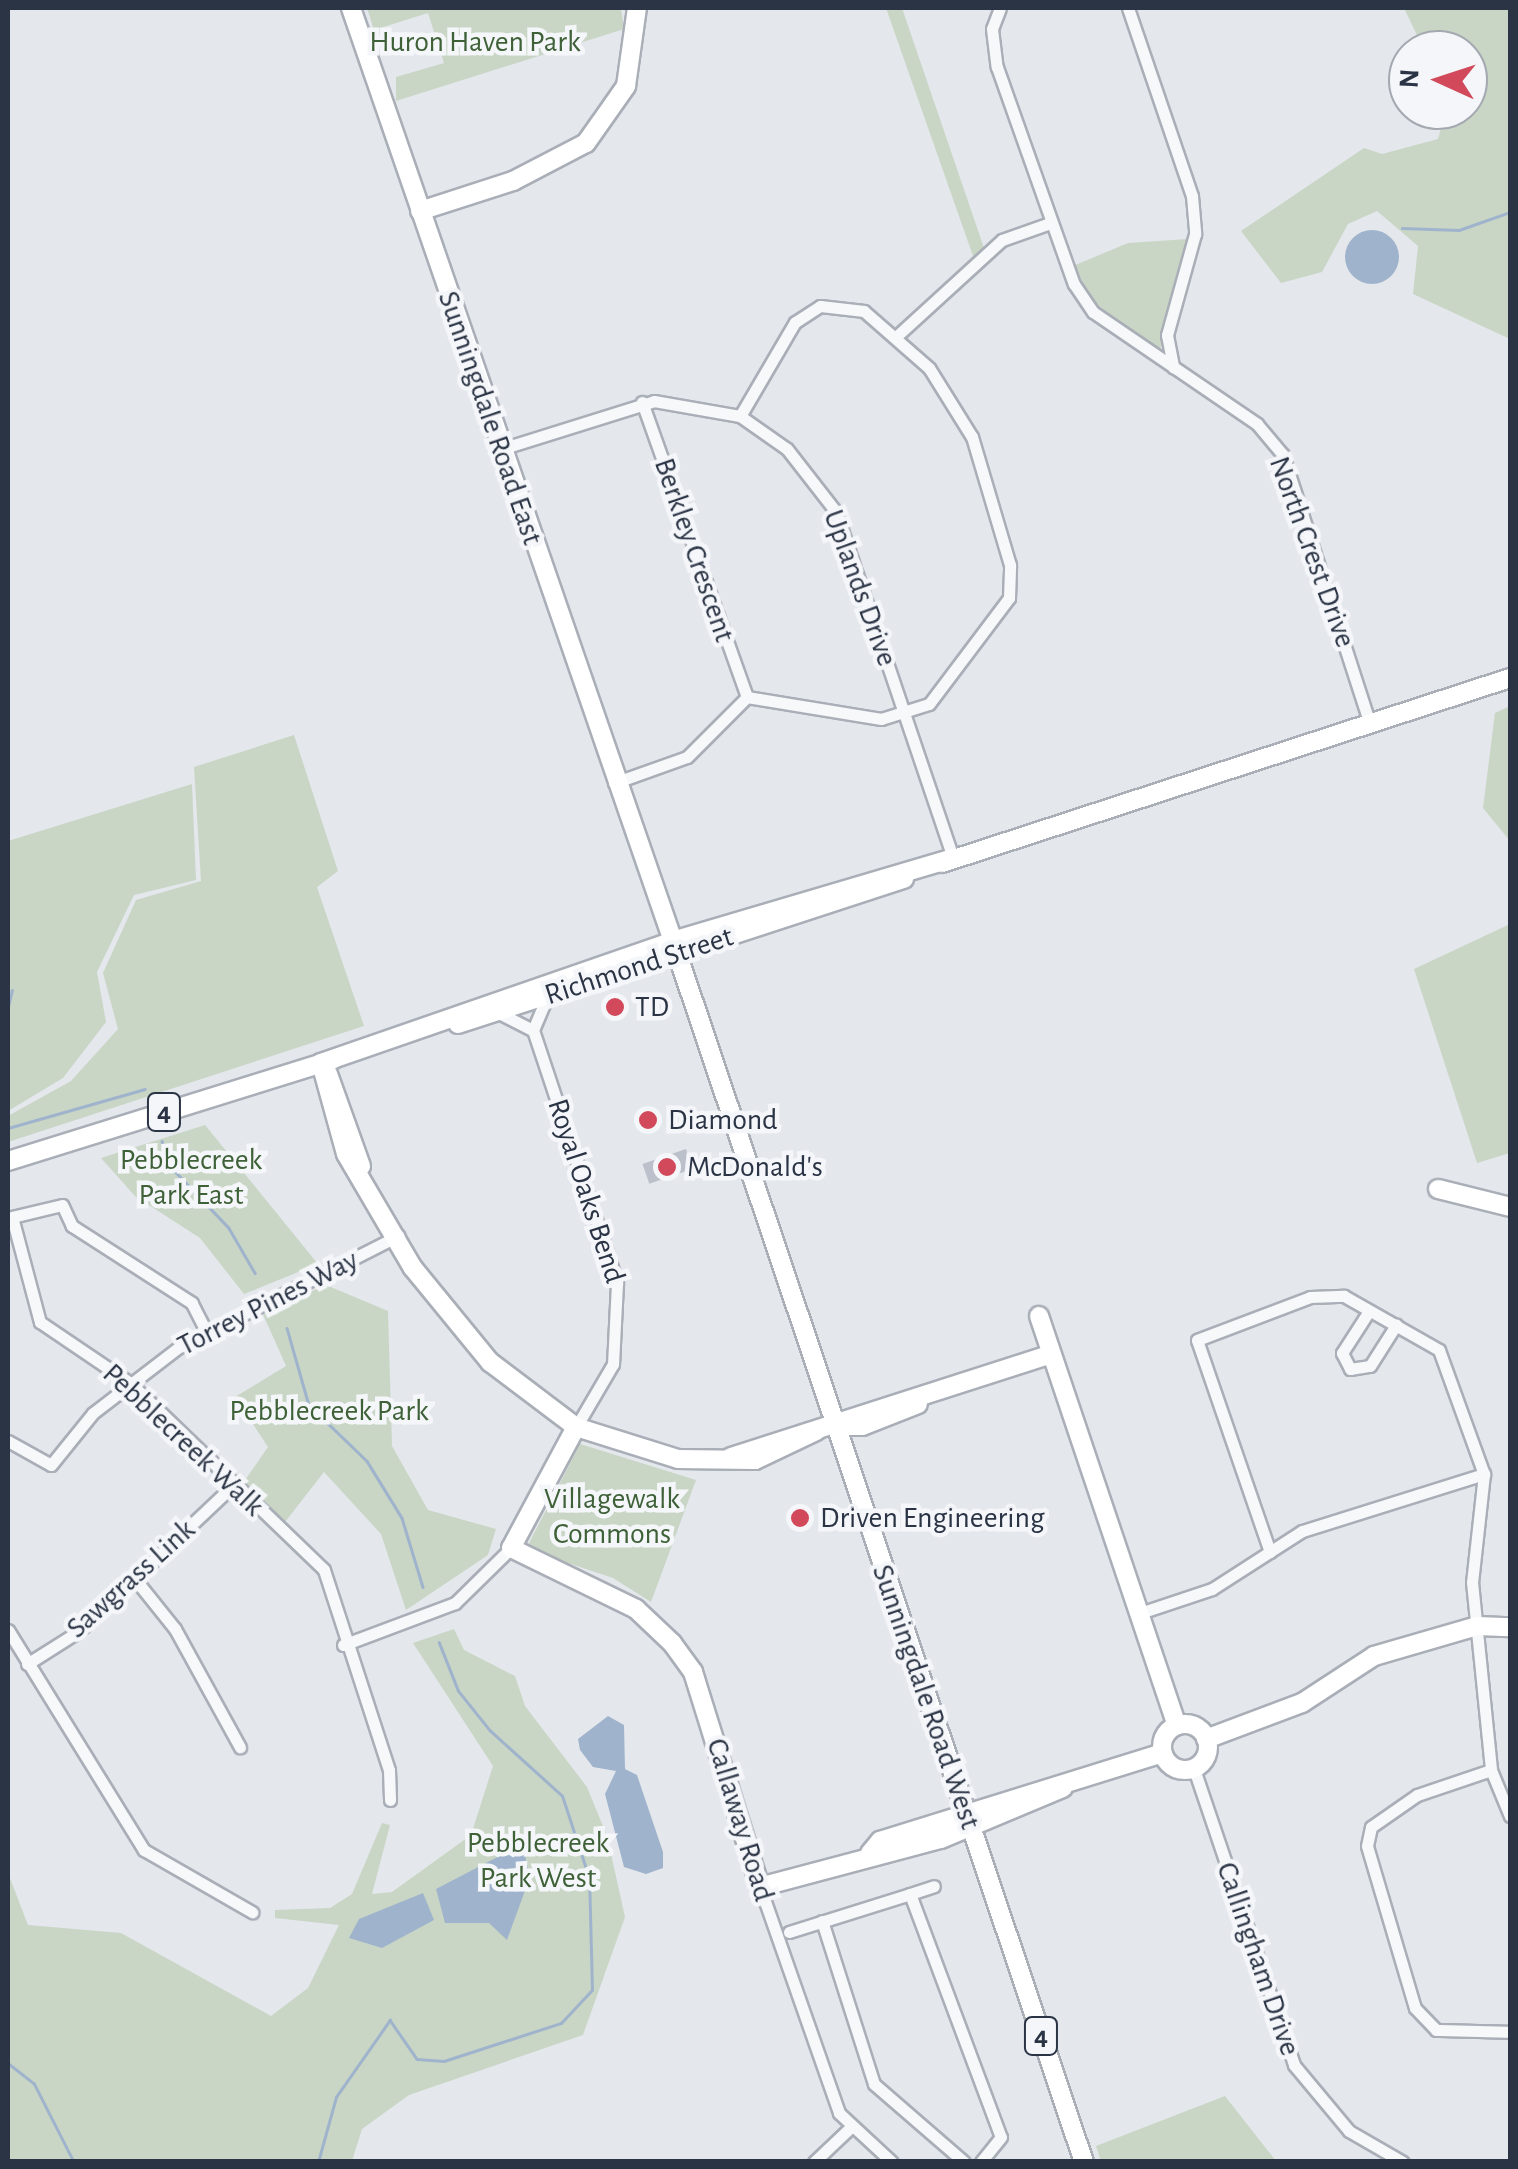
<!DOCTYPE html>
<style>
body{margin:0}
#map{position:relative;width:1518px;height:2169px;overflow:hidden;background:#e4e7ec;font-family:"Alegreya Sans",sans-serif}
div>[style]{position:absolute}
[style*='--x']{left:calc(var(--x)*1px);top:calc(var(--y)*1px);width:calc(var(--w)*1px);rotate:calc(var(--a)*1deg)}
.green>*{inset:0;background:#c9d6c5}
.water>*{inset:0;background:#9fb4cc}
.round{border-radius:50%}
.stream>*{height:2.5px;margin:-1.25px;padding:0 1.25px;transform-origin:1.25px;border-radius:1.25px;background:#9fb4cc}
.building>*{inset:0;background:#bbc0ca;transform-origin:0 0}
.roads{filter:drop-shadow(2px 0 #a9aeb7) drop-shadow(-2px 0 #a9aeb7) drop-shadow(0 2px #a9aeb7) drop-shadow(0 -2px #a9aeb7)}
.street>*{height:11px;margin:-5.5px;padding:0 5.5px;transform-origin:5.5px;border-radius:5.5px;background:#f7f8fa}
.secondary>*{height:18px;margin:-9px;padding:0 9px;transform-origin:9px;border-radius:9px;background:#fff}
.secondary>.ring{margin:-9px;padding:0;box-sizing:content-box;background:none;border:18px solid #fff;border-radius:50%}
.primary>*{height:18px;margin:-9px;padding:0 9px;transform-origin:9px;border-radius:9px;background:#fff}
.dots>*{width:28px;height:28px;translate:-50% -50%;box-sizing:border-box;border:5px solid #f4f6f9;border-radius:50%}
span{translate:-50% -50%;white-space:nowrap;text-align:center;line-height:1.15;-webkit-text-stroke:9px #f4f6f9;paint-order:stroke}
.shield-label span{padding:2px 8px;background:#f4f6f9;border:2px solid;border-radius:8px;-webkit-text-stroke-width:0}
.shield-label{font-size:28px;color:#2b3445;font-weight:700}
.park-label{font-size:30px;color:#3f6138}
.street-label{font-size:30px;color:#2b3445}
.poi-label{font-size:30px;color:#2b3445}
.left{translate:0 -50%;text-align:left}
.frame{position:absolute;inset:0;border:10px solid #2b3445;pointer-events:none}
.north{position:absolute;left:1388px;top:30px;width:100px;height:100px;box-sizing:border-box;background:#f4f6f9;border:2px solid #a4a8b1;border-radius:50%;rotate:273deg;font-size:28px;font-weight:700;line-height:40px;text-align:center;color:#2b3445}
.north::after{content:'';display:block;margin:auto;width:35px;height:45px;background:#d1495b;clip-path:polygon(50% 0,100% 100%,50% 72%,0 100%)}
</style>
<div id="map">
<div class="green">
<div style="clip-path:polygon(367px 8px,621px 8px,624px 29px,396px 101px,396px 77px,444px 63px,428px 13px,374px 30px)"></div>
<div style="clip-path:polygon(886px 8px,902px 8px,984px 248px,973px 256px)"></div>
<div style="clip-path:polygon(1404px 8px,1510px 8px,1510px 339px,1413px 294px,1418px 246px,1377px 211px,1348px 224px,1322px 272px,1281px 283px,1241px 231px,1364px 148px,1382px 154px,1438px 139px,1446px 110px,1468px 110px,1468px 50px,1424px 50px)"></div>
<div style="clip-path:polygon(1188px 239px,1160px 351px,1100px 310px,1073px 266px,1128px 243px)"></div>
<div style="clip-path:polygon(1510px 706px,1510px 841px,1483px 808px,1495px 713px)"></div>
<div style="clip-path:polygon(294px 735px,338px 871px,317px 887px,364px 1026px,8px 1142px,8px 1116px,71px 1081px,118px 1029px,103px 973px,136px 900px,201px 881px,194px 767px)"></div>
<div style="clip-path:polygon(192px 784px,196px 880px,134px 895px,97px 972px,106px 1022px,63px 1078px,8px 1111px,8px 841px)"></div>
<div style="clip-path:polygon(1510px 924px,1510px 1153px,1477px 1163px,1414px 969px)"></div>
<div style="clip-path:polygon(205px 1125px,318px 1264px,244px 1294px,200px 1238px,135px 1196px,101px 1158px)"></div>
<div style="clip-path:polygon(326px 1285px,388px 1311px,392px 1446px,428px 1510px,496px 1529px,488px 1555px,406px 1610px,381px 1534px,324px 1472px,285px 1522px,241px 1486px,268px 1447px,235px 1397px,286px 1366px,262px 1312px)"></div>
<div style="clip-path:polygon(580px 1444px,696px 1480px,651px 1602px,613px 1578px,526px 1549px)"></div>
<div style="clip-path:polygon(454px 1629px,464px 1650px,515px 1676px,525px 1706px,587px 1787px,607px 1836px,625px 1917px,583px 2035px,409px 2095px,362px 2129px,352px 2161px,8px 2161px,8px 1873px,28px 1925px,121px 1933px,271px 2016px,308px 1988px,339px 1925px,275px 1918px,275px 1910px,330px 1908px,352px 1894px,382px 1823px,390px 1825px,372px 1894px,392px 1892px,471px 1835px,493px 1766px,413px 1643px)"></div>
<div style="clip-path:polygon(1225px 2096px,1276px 2161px,1101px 2161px,1096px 2146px)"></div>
</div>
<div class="water">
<div class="round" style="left:1345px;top:230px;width:54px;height:54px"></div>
<div style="clip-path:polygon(608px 1716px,624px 1725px,625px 1769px,637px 1775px,663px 1852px,663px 1868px,646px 1874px,624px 1867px,605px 1794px,616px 1771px,593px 1767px,580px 1750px,578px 1739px)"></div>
<div style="clip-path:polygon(509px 1851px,525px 1855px,530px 1877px,507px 1940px,489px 1923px,445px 1923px,436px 1889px)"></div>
<div style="clip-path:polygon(423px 1893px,434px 1920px,382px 1948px,349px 1938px,359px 1919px)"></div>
</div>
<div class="stream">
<div style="--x:1402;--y:228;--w:57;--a:2"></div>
<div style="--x:1459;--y:230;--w:54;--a:-19.4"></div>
<div style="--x:8;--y:1007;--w:17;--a:-77"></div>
<div style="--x:8;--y:1128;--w:142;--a:-15.9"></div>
<div style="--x:162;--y:1141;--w:28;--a:71"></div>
<div style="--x:171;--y:1167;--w:84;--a:46.4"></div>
<div style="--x:229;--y:1228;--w:52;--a:60"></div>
<div style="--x:287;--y:1328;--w:80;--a:74.1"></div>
<div style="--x:309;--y:1405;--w:81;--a:44"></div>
<div style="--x:367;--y:1461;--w:67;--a:58.4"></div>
<div style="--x:402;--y:1518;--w:72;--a:73.1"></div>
<div style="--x:8;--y:2063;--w:33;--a:38"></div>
<div style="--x:34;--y:2083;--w:89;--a:63.1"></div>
<div style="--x:318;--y:2162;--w:67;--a:-74.5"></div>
<div style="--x:336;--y:2097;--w:94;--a:-55"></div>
<div style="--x:390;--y:2020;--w:47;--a:55.3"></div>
<div style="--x:417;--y:2059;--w:27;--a:4"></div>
<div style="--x:444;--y:2061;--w:123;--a:-18"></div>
<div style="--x:561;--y:2023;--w:45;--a:-46.8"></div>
<div style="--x:592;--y:1990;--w:112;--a:-91.5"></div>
<div style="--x:589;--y:1878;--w:86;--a:-108.2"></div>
<div style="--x:562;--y:1796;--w:97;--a:-137.9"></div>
<div style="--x:490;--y:1731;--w:51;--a:-128.7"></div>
<div style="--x:458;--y:1691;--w:52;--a:-111.6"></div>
</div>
<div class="building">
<div style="left:686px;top:1149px;width:21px;height:46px;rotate:71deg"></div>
</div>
<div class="roads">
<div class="street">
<div style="--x:1000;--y:8;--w:22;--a:111"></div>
<div style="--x:992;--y:29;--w:38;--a:83"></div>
<div style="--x:997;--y:67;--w:230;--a:70.5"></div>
<div style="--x:1074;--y:284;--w:34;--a:56"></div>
<div style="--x:1093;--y:312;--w:199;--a:34.3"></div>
<div style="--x:1257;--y:424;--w:40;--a:50"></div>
<div style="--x:1283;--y:455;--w:283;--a:72.1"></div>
<div style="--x:1128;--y:8;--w:199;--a:71.2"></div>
<div style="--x:1192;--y:196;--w:38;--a:85"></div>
<div style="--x:1195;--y:234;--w:105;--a:105.5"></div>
<div style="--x:1167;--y:335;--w:33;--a:79"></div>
<div style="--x:899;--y:334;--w:139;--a:-42.4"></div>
<div style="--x:1002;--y:240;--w:51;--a:-19.5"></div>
<div style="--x:642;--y:402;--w:313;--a:70.4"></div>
<div style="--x:501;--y:449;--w:160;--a:-17.4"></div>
<div style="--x:654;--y:401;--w:87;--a:9.9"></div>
<div style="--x:740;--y:416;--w:57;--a:35.1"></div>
<div style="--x:787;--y:449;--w:80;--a:52.1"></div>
<div style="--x:836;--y:512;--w:365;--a:71.3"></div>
<div style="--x:614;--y:783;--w:77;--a:-19.6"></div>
<div style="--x:687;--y:757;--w:85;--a:-45"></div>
<div style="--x:747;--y:697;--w:136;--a:9.3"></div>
<div style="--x:881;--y:719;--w:50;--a:-17.4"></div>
<div style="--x:929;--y:704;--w:133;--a:-53"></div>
<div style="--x:1009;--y:598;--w:33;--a:-88"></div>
<div style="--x:1010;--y:565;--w:134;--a:-106.5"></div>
<div style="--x:972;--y:437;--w:81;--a:-121.9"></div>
<div style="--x:929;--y:368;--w:86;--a:-138.8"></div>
<div style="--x:864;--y:311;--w:44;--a:-173.5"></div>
<div style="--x:820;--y:306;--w:30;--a:147"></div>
<div style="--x:795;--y:322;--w:109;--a:120.3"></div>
<div style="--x:499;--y:1013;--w:38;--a:27"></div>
<div style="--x:533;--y:1030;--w:267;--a:71.6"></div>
<div style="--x:617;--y:1283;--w:81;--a:92.8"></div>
<div style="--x:613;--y:1364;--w:73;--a:120.4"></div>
<div style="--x:533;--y:1030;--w:38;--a:-67"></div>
<div style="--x:1369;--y:1311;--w:50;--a:122.7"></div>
<div style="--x:1342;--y:1353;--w:18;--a:63"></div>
<div style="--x:1350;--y:1369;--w:20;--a:-9"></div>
<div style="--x:1370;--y:1366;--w:49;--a:-57.6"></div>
<div style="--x:207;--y:1333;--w:34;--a:-117"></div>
<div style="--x:192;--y:1303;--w:143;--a:-147.3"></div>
<div style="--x:72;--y:1226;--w:23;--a:-115"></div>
<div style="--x:62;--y:1205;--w:51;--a:166.5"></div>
<div style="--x:12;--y:1217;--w:109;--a:75.1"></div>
<div style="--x:40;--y:1322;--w:109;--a:34.1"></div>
<div style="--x:130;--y:1383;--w:269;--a:43.9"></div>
<div style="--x:324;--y:1570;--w:210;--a:72"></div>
<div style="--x:389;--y:1770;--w:30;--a:88"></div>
<div style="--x:8;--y:1441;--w:49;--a:29.2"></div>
<div style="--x:51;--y:1465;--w:67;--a:-51.1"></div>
<div style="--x:93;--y:1413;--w:108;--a:-37.5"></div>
<div style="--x:179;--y:1347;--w:246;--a:-26.9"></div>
<div style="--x:1270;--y:1552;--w:224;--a:-109"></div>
<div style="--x:1197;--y:1340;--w:121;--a:-20.8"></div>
<div style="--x:1310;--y:1297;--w:34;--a:-2"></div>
<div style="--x:1344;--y:1296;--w:109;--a:29.6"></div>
<div style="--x:1439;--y:1350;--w:132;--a:70.1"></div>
<div style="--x:1484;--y:1474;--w:109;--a:96.3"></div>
<div style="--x:1472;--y:1582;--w:189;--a:84.2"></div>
<div style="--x:1491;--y:1770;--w:50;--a:67.6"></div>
<div style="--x:135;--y:1579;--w:64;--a:51.3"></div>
<div style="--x:175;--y:1629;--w:135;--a:61.2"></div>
<div style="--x:1137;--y:1614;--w:79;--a:-18.4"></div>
<div style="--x:1212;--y:1589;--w:107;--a:-32.8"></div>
<div style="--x:1302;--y:1531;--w:191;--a:-17.4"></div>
<div style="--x:8;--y:1630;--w:259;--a:58.3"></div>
<div style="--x:144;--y:1850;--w:125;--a:29.9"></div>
<div style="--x:343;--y:1645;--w:120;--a:-20.6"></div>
<div style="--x:455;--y:1603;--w:78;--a:-44.5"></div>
<div style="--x:27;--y:1664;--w:62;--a:-32.4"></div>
<div style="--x:79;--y:1631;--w:208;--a:-43.4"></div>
<div style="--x:1194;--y:1769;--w:312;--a:71.3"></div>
<div style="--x:1294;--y:2065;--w:86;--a:50.2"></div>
<div style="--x:1349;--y:2131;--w:62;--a:29.9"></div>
<div style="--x:1491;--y:1770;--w:78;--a:161.3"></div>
<div style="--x:1417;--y:1795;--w:56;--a:145.2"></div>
<div style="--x:1371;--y:1827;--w:19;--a:102"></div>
<div style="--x:1367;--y:1846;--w:169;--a:73.5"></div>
<div style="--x:1415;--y:2008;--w:30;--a:46"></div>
<div style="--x:1436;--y:2030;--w:74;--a:1.5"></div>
<div style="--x:760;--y:1887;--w:239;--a:70.7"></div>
<div style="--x:839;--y:2113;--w:72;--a:42.8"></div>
<div style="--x:910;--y:1894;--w:25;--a:-18"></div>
<div style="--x:822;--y:1921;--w:171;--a:72.3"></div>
<div style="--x:874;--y:2084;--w:119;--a:40.9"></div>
<div style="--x:789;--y:1932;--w:127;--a:-17.4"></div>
<div style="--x:910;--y:1894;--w:259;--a:69.5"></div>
<div style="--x:1001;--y:2137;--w:32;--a:129"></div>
<div style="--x:814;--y:2162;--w:52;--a:-43.5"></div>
</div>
<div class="secondary">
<div style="--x:351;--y:8;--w:987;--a:70.96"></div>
<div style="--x:673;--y:941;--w:292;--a:-16.5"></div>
<div style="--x:420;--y:211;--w:98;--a:-17.9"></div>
<div style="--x:513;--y:181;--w:82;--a:-27.5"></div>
<div style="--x:586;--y:143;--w:70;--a:-54.9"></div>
<div style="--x:626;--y:86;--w:79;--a:-82"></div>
<div style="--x:942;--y:863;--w:597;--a:-18.04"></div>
<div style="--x:677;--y:953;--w:239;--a:-18.1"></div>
<div style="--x:321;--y:1063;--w:94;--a:74.6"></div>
<div style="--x:346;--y:1154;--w:132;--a:59.6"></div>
<div style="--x:413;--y:1268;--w:122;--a:50.7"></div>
<div style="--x:490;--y:1362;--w:108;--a:37.1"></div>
<div style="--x:576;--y:1427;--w:107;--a:17.4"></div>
<div style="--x:678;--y:1459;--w:77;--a:0.7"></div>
<div style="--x:755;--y:1460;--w:68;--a:-25.4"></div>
<div style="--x:328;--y:1074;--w:98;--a:70.3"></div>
<div style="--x:1438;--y:1189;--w:74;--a:14"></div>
<div style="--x:1039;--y:1316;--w:432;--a:71.4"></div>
<div style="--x:834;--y:1426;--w:28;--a:0"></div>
<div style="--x:862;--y:1426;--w:60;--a:-21.4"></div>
<div style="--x:576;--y:1427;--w:137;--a:118.2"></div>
<div style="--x:511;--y:1548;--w:139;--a:26"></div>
<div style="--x:636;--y:1609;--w:50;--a:43.4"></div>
<div style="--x:672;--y:1643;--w:36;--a:54"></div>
<div style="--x:693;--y:1672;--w:225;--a:72.7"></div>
<div style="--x:760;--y:1887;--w:187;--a:-14.9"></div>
<div style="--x:941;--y:1839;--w:132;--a:-22.7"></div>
<div style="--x:731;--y:1457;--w:336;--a:-17.8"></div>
<div class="ring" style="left:1162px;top:1724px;width:28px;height:28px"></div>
<div style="--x:1206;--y:1739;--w:103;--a:-20.6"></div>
<div style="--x:1302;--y:1703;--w:86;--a:-33.1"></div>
<div style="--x:1374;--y:1656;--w:107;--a:-16.2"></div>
<div style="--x:1477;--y:1626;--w:33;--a:2"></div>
<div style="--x:870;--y:1853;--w:16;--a:-50"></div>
<div style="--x:880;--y:1841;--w:296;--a:-17.3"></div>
</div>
<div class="primary">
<div style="--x:458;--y:1024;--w:230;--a:-18"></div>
<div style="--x:321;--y:1063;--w:373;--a:-19.1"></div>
<div style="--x:673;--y:941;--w:1288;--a:71.4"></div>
<div style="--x:8;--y:1161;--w:339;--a:-17.3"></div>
</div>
</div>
<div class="dots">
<div style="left:615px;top:1007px;background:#d1495b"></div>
<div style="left:648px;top:1120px;background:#d1495b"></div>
<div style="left:667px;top:1167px;background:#d1495b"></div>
<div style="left:800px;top:1518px;background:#d1495b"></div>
</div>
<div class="shield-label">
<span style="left:164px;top:1112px">4</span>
<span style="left:1041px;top:2036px">4</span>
</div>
<div class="park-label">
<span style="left:475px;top:42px">Huron Haven Park</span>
<span style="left:191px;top:1177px">Pebblecreek<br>Park East</span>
<span style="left:329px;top:1411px">Pebblecreek Park</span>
<span style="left:612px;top:1516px">Villagewalk<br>Commons</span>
<span style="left:538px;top:1860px">Pebblecreek<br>Park West</span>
</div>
<div class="street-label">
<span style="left:490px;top:418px;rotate:71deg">Sunningdale Road East</span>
<span style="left:694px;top:550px;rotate:71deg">Berkley Crescent</span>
<span style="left:1312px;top:552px;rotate:70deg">North Crest Drive</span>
<span style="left:860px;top:588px;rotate:70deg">Uplands Drive</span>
<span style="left:639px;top:966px;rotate:-18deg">Richmond Street</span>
<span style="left:586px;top:1191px;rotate:72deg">Royal Oaks Bend</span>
<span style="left:268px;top:1303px;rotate:-27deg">Torrey Pines Way</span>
<span style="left:183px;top:1440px;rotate:43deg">Pebblecreek Walk</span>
<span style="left:131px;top:1579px;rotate:-42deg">Sawgrass Link</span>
<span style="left:926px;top:1697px;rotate:71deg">Sunningdale Road West</span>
<span style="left:740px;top:1820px;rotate:73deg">Callaway Road</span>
<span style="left:1258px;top:1959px;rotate:71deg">Callingham Drive</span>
</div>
<div class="poi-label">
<span class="left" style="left:635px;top:1007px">TD</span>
<span class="left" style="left:668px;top:1120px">Diamond</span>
<span class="left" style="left:687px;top:1167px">McDonald's</span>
<span class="left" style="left:820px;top:1518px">Driven Engineering</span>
</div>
<div class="frame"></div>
<div class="north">N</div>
</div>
